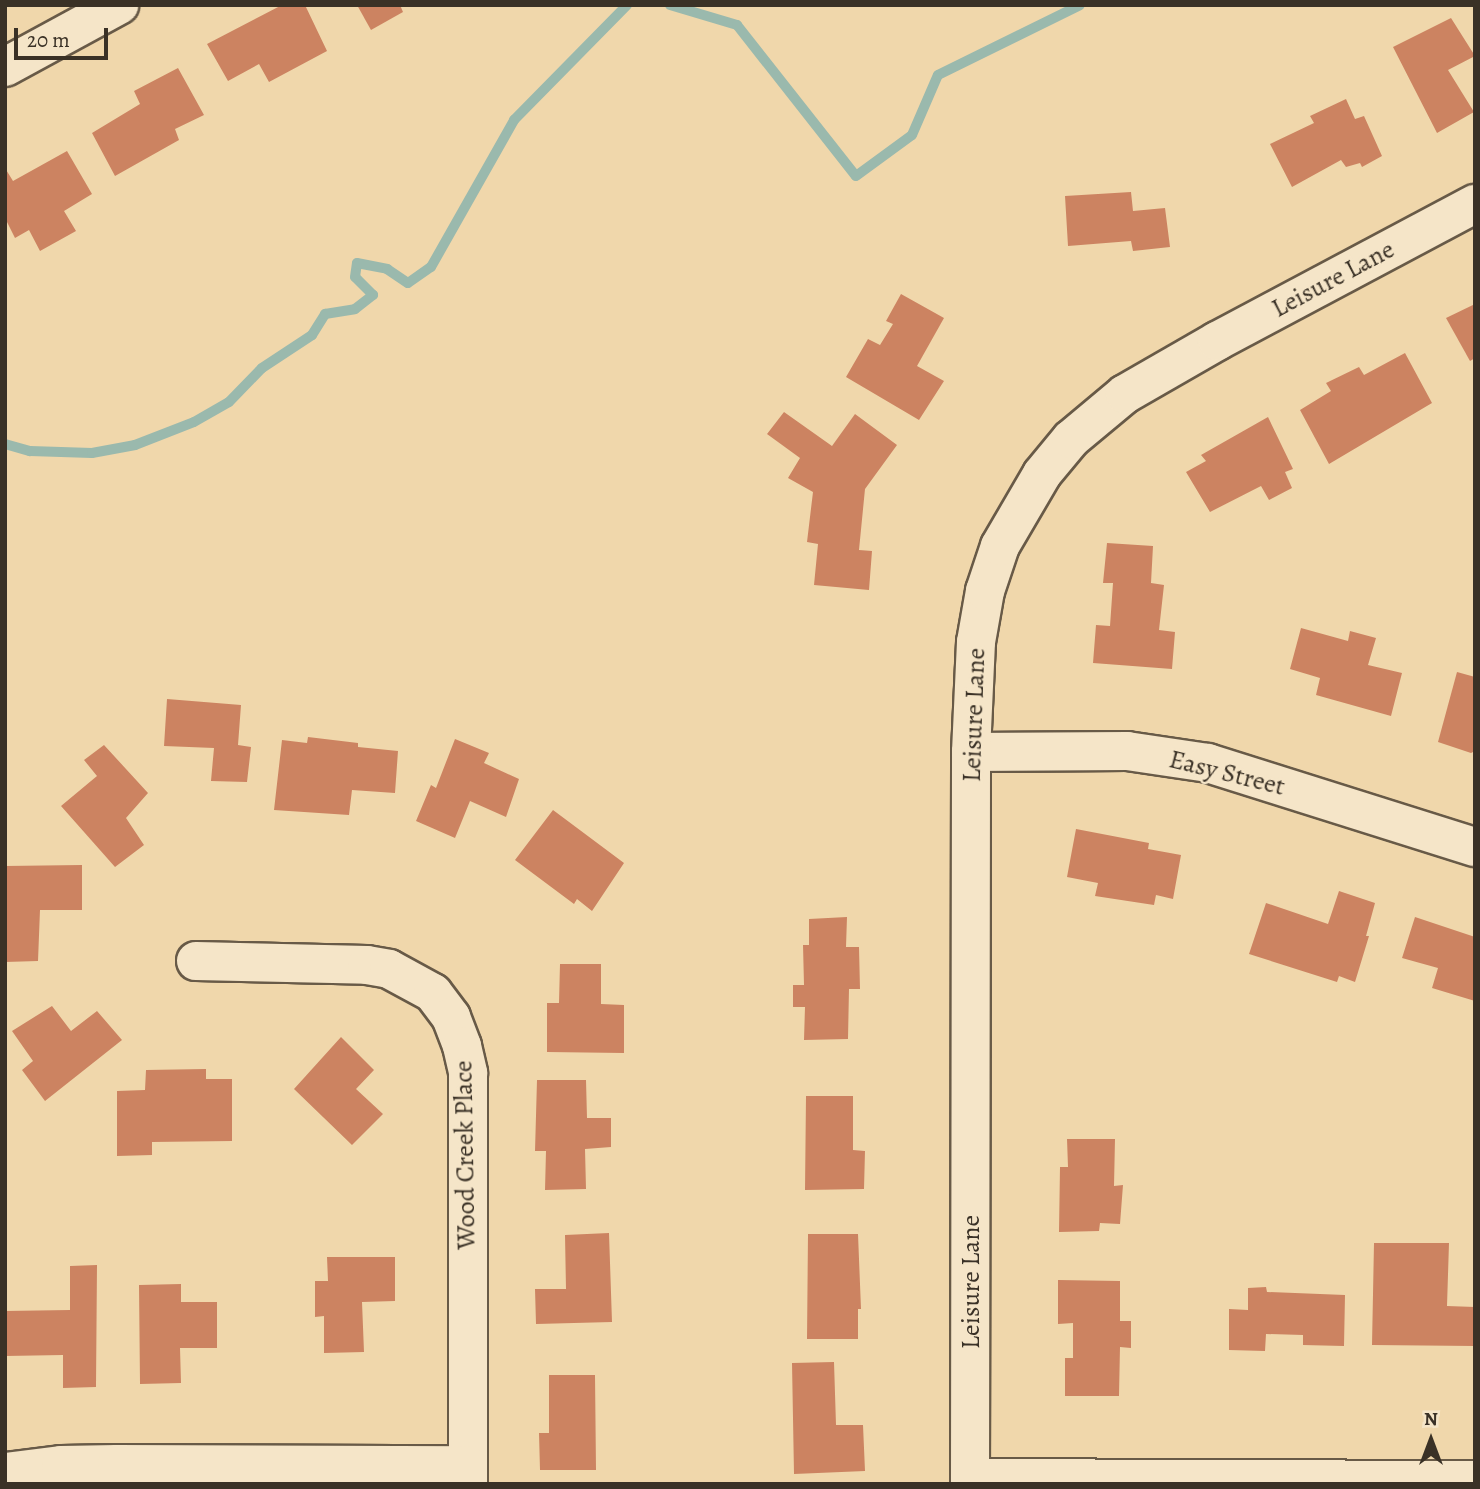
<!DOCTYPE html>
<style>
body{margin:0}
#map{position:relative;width:1480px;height:1489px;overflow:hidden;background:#f0d7ab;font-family:Alegreya,serif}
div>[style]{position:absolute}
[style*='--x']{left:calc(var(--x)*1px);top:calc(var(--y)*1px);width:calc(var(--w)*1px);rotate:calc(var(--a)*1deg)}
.stream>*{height:10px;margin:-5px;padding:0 5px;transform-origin:5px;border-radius:5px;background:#9ab9ad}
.building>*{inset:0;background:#cc8361}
.roads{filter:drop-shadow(2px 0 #685a47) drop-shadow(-2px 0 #685a47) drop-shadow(0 2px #685a47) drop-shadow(0 -2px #685a47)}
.minor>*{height:38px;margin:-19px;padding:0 19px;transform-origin:19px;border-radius:19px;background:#f5e5c8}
span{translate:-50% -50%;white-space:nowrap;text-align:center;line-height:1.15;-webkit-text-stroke:5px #f5e5c8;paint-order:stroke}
.street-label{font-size:26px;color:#3a3126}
.frame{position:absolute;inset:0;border:7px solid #3a3126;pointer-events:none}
.north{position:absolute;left:1396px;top:1405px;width:70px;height:70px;-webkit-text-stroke:5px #f5e5c8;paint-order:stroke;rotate:0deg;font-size:19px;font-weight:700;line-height:28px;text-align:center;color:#3a3126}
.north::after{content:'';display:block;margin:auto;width:24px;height:32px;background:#3a3126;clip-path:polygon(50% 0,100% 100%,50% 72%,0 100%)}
.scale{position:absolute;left:14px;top:28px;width:94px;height:32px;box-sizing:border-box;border:4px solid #3a3126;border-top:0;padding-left:9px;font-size:21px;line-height:24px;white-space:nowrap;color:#3a3126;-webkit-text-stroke:5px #f5e5c8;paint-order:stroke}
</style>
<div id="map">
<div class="stream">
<div style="--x:670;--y:5;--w:70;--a:16.6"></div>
<div style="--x:737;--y:25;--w:192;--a:51.8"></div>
<div style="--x:856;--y:176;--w:69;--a:-36.2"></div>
<div style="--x:912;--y:135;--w:65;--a:-66.6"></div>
<div style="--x:938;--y:75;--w:158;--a:-26.2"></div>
<div style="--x:5;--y:444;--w:26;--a:16"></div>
<div style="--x:30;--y:451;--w:62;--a:1.8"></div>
<div style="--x:92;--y:453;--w:44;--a:-10.5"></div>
<div style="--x:135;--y:445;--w:63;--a:-21.3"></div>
<div style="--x:194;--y:422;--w:40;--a:-29.7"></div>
<div style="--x:229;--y:402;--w:47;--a:-45.9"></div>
<div style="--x:262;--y:368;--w:60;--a:-33.4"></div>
<div style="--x:312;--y:335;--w:25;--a:-58"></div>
<div style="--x:325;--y:314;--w:30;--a:-9"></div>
<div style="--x:355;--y:309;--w:23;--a:-38"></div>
<div style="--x:373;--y:295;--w:25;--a:-135"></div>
<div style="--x:355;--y:277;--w:14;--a:-82"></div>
<div style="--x:357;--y:263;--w:31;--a:11"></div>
<div style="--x:387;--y:269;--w:25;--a:34"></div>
<div style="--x:408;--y:283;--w:28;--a:-35"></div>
<div style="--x:431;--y:267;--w:169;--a:-60.5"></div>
<div style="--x:514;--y:120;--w:161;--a:-45.5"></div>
</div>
<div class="building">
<div style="clip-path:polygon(282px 5px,305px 5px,327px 51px,269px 82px,259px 64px,228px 81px,207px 44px)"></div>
<div style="clip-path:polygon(357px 5px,400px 5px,403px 12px,371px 30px)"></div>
<div style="clip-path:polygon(1451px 18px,1475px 56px,1448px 70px,1474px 112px,1437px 133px,1393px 47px)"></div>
<div style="clip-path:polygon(178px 68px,204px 115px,175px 129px,179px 140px,115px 176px,92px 133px,140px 104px,134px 91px)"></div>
<div style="clip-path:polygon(1346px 99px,1355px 119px,1364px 116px,1382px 156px,1362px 167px,1360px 163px,1346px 167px,1341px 160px,1292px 187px,1270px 144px,1314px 123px,1310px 116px)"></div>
<div style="clip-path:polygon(67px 151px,92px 194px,64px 211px,76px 231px,40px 251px,29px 230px,15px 238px,5px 218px,5px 168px,13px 181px)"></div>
<div style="clip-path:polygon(1131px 192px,1133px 211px,1165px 208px,1170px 247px,1133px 251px,1131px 241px,1068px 246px,1065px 196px)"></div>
<div style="clip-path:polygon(901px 294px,944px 318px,917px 366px,944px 381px,919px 420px,846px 377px,868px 339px,880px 345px,893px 324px,886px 321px)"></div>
<div style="clip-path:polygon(1475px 304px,1475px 358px,1470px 361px,1446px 318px)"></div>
<div style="clip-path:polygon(1405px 353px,1432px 403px,1329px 464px,1300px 410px,1331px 391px,1326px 383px,1359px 367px,1364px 375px)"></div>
<div style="clip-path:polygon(784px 412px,832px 446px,855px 414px,897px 445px,865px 489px,859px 550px,872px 551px,869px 590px,814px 585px,818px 544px,807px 542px,813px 492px,788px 478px,800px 458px,767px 434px)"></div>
<div style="clip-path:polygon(1268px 417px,1293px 469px,1285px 472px,1292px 488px,1269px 500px,1261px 486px,1210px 512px,1186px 472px,1206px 461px,1201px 455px)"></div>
<div style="clip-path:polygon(1107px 543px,1153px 546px,1151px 583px,1164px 585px,1159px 630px,1175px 632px,1172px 669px,1093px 663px,1096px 625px,1110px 626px,1113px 583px,1103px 583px)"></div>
<div style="clip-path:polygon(1301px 628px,1348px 641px,1350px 631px,1376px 638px,1368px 665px,1402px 673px,1391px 716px,1316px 695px,1320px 678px,1290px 669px)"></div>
<div style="clip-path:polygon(1457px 672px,1475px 677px,1475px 751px,1471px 753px,1438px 742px)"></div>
<div style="clip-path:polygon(167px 699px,241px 705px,238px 745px,251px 747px,247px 782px,211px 781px,214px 748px,164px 746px)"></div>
<div style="clip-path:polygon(308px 737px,358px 743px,358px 747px,398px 751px,395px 793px,352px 790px,349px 815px,274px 810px,282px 740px,307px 743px)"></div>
<div style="clip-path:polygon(455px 739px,489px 753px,484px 763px,519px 779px,506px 817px,470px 801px,455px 838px,416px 821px,431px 785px,436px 788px)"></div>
<div style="clip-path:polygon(104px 745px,148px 793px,126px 818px,144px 845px,115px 867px,61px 806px,97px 776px,84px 760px)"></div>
<div style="clip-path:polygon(553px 810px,624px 863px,592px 911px,577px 899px,574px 904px,515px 860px)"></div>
<div style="clip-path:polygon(1076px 829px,1149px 843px,1148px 849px,1181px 855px,1173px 899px,1156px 895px,1154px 905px,1095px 896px,1098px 883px,1067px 877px)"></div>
<div style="clip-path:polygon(82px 865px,82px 910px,40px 910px,38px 961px,5px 962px,5px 866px)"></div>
<div style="clip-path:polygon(1339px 891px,1375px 903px,1366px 936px,1369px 936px,1355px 982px,1339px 976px,1337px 982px,1249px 954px,1266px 903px,1328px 924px)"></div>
<div style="clip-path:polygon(847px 917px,846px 947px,859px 947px,860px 989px,849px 989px,848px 1039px,804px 1040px,805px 1007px,793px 1007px,793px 985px,804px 985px,803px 945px,809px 945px,809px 919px)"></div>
<div style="clip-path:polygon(1415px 917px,1475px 937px,1475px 1001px,1432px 988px,1438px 968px,1402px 958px)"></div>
<div style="clip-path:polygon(560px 964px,601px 964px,601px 1004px,624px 1005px,624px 1053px,547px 1052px,547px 1003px,559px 1003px)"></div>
<div style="clip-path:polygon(52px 1006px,71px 1031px,97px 1011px,122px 1040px,45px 1101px,22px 1070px,33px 1061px,12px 1031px)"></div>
<div style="clip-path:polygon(341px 1037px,374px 1070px,356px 1089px,383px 1114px,352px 1145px,294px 1089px)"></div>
<div style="clip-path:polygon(206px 1069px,206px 1079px,232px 1079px,232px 1141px,152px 1142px,152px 1155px,117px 1156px,117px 1091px,145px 1090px,146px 1070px)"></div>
<div style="clip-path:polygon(537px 1080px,586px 1080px,587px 1118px,611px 1118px,611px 1147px,585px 1149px,586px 1189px,545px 1190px,546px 1151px,535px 1151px)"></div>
<div style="clip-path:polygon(806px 1096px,853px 1096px,853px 1150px,865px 1151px,864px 1189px,805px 1190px)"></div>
<div style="clip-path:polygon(1067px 1139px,1115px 1139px,1114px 1186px,1123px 1185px,1120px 1224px,1100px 1223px,1099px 1231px,1059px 1232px,1060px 1167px,1068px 1167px)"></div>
<div style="clip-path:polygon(609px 1233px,612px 1322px,536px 1324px,535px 1289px,566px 1289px,565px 1235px)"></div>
<div style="clip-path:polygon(808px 1234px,858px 1234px,861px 1309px,858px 1309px,858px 1339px,807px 1339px)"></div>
<div style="clip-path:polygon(1374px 1243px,1449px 1243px,1447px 1306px,1475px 1307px,1475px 1346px,1372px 1345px)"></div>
<div style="clip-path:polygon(327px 1257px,395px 1257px,395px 1301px,362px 1302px,364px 1352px,324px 1353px,324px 1316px,315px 1317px,315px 1281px,328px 1281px)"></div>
<div style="clip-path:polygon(97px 1265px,96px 1387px,63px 1388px,63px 1355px,5px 1356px,5px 1311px,70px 1310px,70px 1266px)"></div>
<div style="clip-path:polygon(1058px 1280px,1120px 1281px,1120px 1321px,1131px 1321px,1131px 1348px,1120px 1347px,1119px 1396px,1065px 1396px,1065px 1358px,1073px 1358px,1073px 1323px,1058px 1324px)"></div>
<div style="clip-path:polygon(181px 1284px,181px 1302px,217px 1302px,217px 1348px,180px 1348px,181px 1383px,140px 1384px,139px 1285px)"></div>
<div style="clip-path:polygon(1266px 1287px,1267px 1292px,1345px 1295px,1344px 1346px,1303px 1345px,1303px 1335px,1266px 1334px,1265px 1351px,1229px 1350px,1229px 1309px,1248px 1310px,1248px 1288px)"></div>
<div style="clip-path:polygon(834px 1362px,836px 1425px,863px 1425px,865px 1471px,794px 1474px,792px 1363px)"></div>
<div style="clip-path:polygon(549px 1375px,595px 1375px,596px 1470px,540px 1470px,539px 1433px,549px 1433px)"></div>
</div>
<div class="roads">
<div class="minor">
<div style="--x:5;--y:67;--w:130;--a:-28.5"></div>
<div style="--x:971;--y:752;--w:156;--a:-0.4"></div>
<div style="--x:1127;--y:751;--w:82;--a:8.4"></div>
<div style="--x:1208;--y:763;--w:280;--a:17.5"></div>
<div style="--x:196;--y:961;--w:171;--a:1.3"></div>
<div style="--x:367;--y:965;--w:22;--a:10"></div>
<div style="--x:389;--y:969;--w:50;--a:28.6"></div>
<div style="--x:433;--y:993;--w:30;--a:53"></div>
<div style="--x:451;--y:1017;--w:31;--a:69"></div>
<div style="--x:462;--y:1046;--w:28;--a:77"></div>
<div style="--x:468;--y:1073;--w:411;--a:90"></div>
<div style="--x:5;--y:1472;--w:56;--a:-7.1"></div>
<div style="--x:61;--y:1465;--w:56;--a:-1"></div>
<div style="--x:117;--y:1464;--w:351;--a:0.2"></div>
<div style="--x:970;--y:1478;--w:505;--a:0.23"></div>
<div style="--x:970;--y:1484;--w:732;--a:-89.92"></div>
<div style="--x:971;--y:752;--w:110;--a:-87.4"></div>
<div style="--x:976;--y:642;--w:52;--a:-80"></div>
<div style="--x:985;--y:591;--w:47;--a:-71.6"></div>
<div style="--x:1000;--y:546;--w:83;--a:-59.7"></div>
<div style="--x:1042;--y:474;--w:45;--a:-50.4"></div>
<div style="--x:1071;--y:439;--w:70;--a:-39.8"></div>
<div style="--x:1125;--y:394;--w:106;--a:-29.9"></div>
<div style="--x:1217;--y:341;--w:292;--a:-28"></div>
</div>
</div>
<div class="street-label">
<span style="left:1333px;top:279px;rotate:-28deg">Leisure Lane</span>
<span style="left:974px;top:715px;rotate:-88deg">Leisure Lane</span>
<span style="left:1227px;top:773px;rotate:14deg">Easy Street</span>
<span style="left:465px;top:1155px;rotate:-91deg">Wood Creek Place</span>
<span style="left:971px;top:1282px;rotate:-90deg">Leisure Lane</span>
</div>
<div class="frame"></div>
<div class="north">N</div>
<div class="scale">20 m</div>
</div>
